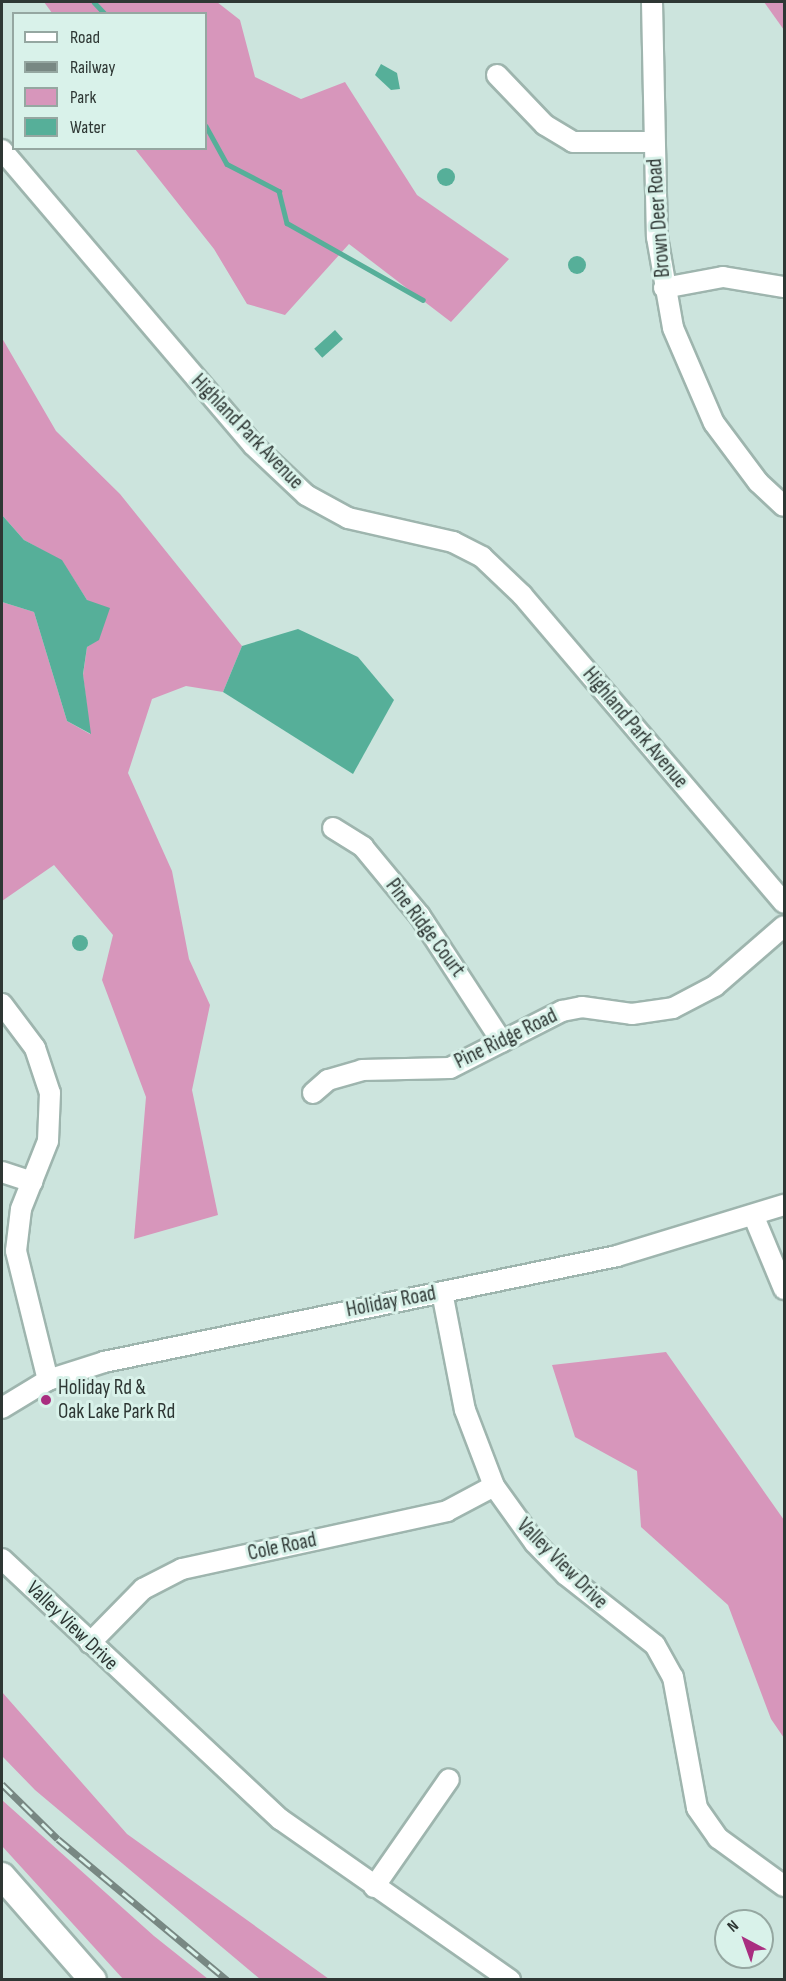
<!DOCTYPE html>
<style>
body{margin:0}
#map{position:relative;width:786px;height:1981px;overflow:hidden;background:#cce4dd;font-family:"Sofia Sans Condensed",sans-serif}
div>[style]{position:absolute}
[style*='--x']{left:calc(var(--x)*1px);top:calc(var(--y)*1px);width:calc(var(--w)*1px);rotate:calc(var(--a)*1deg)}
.green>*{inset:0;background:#d796bb}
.water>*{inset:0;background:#56af99;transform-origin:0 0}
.round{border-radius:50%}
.stream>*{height:4.5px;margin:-2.25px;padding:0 2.25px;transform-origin:2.25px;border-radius:2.25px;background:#56af99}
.roads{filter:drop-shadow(2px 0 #9eb5ae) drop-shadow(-2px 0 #9eb5ae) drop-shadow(0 2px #9eb5ae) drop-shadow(0 -2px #9eb5ae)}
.minor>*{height:20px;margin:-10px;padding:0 10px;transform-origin:10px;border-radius:10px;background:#fff}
.major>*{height:26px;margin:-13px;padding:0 13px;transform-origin:13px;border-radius:13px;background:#fff}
.rail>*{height:7px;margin-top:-3.5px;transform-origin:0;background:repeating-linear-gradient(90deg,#d9f2ea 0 14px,#788883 0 28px);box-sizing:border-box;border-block:2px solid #788883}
.dots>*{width:16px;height:16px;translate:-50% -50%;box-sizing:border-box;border:3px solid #d9f2ea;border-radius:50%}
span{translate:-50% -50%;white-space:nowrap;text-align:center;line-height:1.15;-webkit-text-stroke:6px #d9f2ea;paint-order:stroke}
.street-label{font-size:21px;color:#2e3734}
.poi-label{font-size:21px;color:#2e3734}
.left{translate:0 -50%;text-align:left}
.frame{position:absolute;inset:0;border:3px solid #2e3734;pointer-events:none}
.legend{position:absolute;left:12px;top:12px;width:195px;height:138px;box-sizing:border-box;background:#d9f2ea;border:2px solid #95a7a1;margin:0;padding:8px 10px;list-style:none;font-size:18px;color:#2e3734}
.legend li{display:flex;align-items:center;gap:12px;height:30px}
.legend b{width:30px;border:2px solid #95a7a1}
.north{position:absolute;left:714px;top:1909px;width:60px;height:60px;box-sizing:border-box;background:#d9f2ea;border:2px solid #95a7a1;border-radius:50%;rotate:319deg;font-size:16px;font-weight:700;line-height:24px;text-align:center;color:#2e3734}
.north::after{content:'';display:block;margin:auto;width:21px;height:27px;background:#a92e80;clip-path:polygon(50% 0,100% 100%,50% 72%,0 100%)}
</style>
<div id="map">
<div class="green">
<div style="clip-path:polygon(44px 2px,217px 2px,240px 20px,255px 77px,301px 99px,345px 82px,417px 195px,509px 259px,451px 322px,349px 244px,285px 315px,247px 304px,214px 249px,135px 149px,206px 148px,206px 14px,52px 13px)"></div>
<div style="clip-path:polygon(764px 2px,784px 2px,784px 30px)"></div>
<div style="clip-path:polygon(2px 338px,56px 431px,120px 494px,242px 646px,223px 692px,186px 686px,152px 699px,128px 773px,172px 871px,189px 959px,210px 1005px,192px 1090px,218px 1215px,134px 1239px,146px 1097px,102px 980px,113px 935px,54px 865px,2px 901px,2px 602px,34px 612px,67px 721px,90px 734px,83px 675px,87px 647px,99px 639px,87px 600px,62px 561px,24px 540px,2px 515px)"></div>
<div style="clip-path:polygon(666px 1352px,784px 1520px,784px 1738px,771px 1719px,728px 1605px,641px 1527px,637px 1471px,575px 1437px,552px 1365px)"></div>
<div style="clip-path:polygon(2px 1692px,127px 1834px,329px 1979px,260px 1979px,35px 1790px,2px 1756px)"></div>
<div style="clip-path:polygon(2px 1800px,154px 1936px,208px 1979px,123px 1979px,2px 1846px)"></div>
</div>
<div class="water">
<div style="clip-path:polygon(381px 64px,397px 73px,400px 89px,391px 90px,375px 75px)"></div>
<div class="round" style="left:437px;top:168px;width:18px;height:18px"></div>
<div class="round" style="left:568px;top:256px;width:18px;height:18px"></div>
<div style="left:335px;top:330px;width:12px;height:28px;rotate:48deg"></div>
<div style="clip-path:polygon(2px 515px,24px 540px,62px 560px,87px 600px,110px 608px,99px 640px,87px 647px,83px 674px,91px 734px,67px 721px,34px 612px,2px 602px)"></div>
<div style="clip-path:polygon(298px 629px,358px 657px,394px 700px,353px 774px,223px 692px,242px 646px)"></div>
<div class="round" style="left:72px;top:935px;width:16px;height:16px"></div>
</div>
<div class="stream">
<div style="--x:94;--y:2;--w:16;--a:47"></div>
<div style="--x:206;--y:126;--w:43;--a:61.1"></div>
<div style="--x:227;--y:164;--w:59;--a:27.4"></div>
<div style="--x:279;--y:191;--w:33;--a:76"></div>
<div style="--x:287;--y:223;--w:156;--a:29.5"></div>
</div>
<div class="roads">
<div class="minor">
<div style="--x:652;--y:2;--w:235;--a:88.8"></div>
<div style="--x:657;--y:237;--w:92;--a:80"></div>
<div style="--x:673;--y:328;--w:103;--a:66.7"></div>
<div style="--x:714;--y:423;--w:74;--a:53.3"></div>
<div style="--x:758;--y:482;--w:35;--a:43"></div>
<div style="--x:497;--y:75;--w:69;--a:46.2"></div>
<div style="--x:545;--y:125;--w:33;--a:31"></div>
<div style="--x:573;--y:142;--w:81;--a:0"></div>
<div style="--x:2;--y:150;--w:387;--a:49.6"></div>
<div style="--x:253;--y:445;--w:73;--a:43.3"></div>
<div style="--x:306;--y:495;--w:48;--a:28.7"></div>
<div style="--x:348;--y:518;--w:108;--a:12.9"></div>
<div style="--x:453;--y:542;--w:33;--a:27"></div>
<div style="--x:482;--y:557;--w:55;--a:43.5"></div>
<div style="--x:522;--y:595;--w:404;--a:49.6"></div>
<div style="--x:664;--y:288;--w:60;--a:-10.6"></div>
<div style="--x:723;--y:277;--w:62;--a:9.3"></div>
<div style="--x:333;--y:828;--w:36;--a:32"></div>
<div style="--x:363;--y:847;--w:89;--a:50.4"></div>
<div style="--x:420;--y:916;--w:150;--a:56.9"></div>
<div style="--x:2;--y:1004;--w:55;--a:53.1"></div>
<div style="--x:35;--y:1048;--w:47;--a:71.6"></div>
<div style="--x:50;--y:1093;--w:48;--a:92.4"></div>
<div style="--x:48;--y:1141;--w:73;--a:111.7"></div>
<div style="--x:21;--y:1209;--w:42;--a:96.8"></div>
<div style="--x:16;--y:1251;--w:133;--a:76.1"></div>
<div style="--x:313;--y:1093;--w:20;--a:-41"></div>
<div style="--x:328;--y:1080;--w:35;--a:-16"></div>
<div style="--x:362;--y:1070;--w:88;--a:-1.3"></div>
<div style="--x:450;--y:1068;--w:126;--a:-27"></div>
<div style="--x:562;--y:1011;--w:20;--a:-11"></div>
<div style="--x:582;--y:1007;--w:50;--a:8"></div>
<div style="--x:632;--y:1014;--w:41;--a:-8.3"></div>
<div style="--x:673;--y:1008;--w:47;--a:-27.6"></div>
<div style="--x:715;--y:986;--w:91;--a:-41"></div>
<div style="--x:2;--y:1172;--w:32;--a:18"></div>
<div style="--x:754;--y:1217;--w:78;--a:67.4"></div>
<div style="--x:442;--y:1292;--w:120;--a:79"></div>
<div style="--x:465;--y:1410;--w:81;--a:69.1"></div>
<div style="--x:494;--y:1486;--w:70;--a:54.3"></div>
<div style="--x:535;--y:1543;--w:45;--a:45.9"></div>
<div style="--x:566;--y:1575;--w:113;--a:38.2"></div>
<div style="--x:655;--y:1645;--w:37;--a:61"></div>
<div style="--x:673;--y:1677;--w:133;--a:79.6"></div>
<div style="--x:697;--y:1808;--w:37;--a:55"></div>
<div style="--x:718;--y:1838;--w:82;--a:36"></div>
<div style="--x:2;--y:1408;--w:54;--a:-31.3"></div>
<div style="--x:48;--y:1380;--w:59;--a:-17.8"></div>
<div style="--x:104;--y:1362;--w:524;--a:-11.67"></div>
<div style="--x:617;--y:1256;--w:175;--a:-17"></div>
<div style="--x:2;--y:1559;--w:381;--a:43.1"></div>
<div style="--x:280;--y:1819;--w:281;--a:35"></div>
<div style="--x:90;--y:1643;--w:76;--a:-45.5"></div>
<div style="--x:143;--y:1589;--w:44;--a:-27.1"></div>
<div style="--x:182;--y:1569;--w:271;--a:-12.3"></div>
<div style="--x:447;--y:1511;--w:53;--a:-28"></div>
<div style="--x:374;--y:1887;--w:131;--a:-55.2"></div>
</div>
<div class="major">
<div style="--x:2;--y:1876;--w:138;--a:48.8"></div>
</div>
</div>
<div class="rail">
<div style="--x:2;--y:1784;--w:78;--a:44.5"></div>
<div style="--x:58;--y:1839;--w:220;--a:39.8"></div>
</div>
<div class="dots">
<div style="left:46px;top:1400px;background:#a92e80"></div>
</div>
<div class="street-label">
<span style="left:659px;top:218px;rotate:-94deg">Brown Deer Road</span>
<span style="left:247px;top:432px;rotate:46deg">Highland Park Avenue</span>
<span style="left:635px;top:728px;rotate:50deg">Highland Park Avenue</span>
<span style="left:425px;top:928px;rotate:53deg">Pine Ridge Court</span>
<span style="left:506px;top:1039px;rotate:-26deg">Pine Ridge Road</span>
<span style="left:391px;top:1302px;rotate:-11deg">Holiday Road</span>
<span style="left:282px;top:1547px;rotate:-12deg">Cole Road</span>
<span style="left:562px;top:1564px;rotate:45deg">Valley View Drive</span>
<span style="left:72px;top:1626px;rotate:44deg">Valley View Drive</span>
</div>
<div class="poi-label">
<span class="left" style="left:58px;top:1400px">Holiday Rd &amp;<br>Oak Lake Park Rd</span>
</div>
<div class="frame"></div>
<ul class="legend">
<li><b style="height:8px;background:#fff"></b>Road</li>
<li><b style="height:8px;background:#788883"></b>Railway</li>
<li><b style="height:16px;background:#d796bb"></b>Park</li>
<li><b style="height:16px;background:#56af99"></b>Water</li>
</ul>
<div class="north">N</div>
</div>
